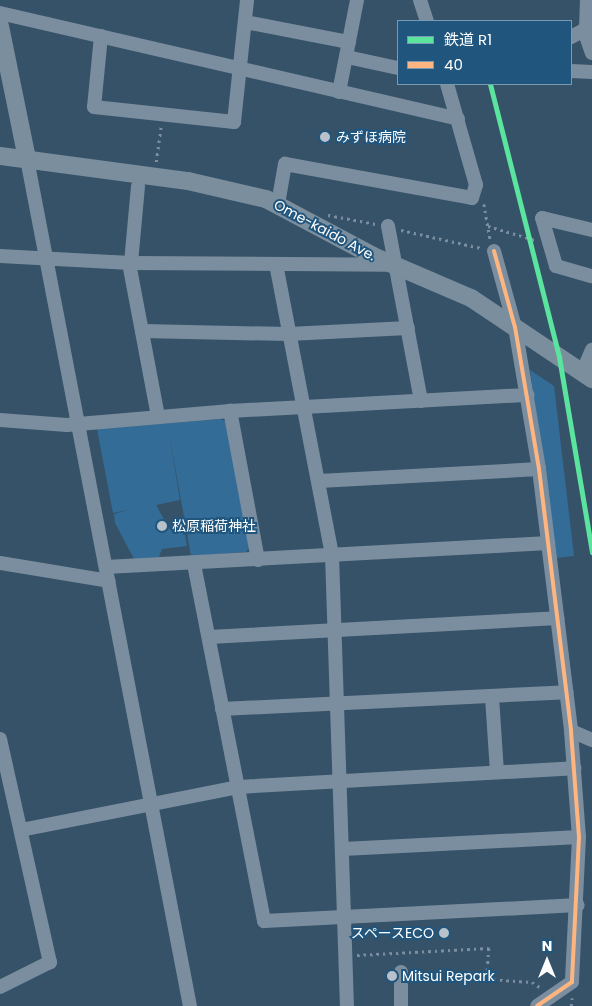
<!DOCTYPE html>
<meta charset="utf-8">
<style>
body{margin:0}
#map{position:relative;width:592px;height:1006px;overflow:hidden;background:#365268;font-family:Poppins,"Noto Sans JP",sans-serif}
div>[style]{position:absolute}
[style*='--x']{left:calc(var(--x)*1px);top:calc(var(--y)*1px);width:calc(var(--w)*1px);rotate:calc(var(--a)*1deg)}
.green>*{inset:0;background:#336c96}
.path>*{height:2.5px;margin-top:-1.25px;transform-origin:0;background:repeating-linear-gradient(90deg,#7b8e9f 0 2.5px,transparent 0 6.5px)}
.minor>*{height:14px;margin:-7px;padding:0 7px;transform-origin:7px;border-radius:7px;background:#7b8e9f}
.major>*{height:18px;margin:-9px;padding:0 9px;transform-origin:9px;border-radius:9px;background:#7a8e9e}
.bus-1>*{height:4px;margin:-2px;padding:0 2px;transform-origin:2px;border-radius:2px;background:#ffb580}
.rail-1>*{height:5px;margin:-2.5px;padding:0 2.5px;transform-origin:2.5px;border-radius:2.5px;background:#5ae49d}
.dots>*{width:14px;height:14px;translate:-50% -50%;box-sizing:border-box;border:2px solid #20567e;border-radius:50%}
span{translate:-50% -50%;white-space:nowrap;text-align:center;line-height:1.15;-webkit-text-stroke:4px #20567e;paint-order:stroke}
.poi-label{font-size:14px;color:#fff}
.left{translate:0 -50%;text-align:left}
.right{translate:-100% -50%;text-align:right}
.street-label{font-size:14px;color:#fff}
.legend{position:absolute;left:397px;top:20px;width:175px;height:65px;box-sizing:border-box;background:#20567e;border:1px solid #799ab2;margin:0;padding:6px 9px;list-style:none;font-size:15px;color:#fff}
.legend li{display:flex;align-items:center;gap:10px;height:25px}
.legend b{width:25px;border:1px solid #799ab2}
.north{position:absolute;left:522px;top:936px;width:50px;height:50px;-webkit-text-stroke:4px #20567e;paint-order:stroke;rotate:0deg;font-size:14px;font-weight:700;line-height:20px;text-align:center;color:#fff}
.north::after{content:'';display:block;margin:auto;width:18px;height:22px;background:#fff;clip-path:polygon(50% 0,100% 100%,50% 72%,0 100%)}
</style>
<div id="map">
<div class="green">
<div style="clip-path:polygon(530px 370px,554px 386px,574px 556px,556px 558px)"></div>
<div style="clip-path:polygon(221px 419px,226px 422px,250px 547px,246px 552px,191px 556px,169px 433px,180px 500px,156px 505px,170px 530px,184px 529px,187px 546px,162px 549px,159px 557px,134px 559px,115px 523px,114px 514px,128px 510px,113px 513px,97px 429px)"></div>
</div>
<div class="path">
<div style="--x:156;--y:162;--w:36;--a:-82"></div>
<div style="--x:484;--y:204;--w:36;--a:80"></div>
<div style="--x:328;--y:215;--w:49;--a:10.6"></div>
<div style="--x:488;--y:226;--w:49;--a:16.6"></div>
<div style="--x:401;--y:230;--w:82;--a:12.7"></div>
<div style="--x:357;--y:955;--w:132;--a:-3"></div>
<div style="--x:489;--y:948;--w:31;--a:94"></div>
<div style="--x:487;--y:979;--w:45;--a:3.8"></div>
<div style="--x:532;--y:982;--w:11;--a:34"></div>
<div style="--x:571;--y:1006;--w:8;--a:-83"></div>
</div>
<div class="minor">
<div style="--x:420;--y:0;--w:22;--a:72"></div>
<div style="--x:587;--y:0;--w:36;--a:92"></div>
<div style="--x:586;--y:36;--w:18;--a:71"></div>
<div style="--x:0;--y:13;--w:470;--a:13"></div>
<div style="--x:245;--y:22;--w:106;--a:10.9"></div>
<div style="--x:101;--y:36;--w:71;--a:95.6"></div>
<div style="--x:94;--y:107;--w:141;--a:6.1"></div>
<div style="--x:234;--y:122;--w:123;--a:-83.9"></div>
<div style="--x:571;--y:37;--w:17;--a:-28"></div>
<div style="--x:347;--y:57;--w:52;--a:12.2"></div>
<div style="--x:571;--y:71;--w:21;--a:3"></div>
<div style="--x:339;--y:92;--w:94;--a:-78.9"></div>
<div style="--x:27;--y:159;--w:863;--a:79.11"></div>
<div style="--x:278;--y:204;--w:41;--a:-80.1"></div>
<div style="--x:285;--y:164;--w:190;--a:10.3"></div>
<div style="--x:472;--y:198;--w:14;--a:-73"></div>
<div style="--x:476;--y:185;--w:105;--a:-106"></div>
<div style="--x:388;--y:226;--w:178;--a:79.3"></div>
<div style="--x:592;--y:230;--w:51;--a:-166.5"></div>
<div style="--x:542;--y:218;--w:50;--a:73.7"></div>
<div style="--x:556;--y:266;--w:37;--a:16"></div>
<div style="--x:494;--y:251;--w:79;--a:74.6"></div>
<div style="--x:515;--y:327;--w:144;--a:80.4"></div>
<div style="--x:539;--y:469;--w:264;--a:83"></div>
<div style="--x:571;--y:731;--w:106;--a:85.7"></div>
<div style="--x:579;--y:837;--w:145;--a:92.8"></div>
<div style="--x:572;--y:982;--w:42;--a:145.6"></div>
<div style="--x:0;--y:256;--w:131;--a:3.1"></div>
<div style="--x:131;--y:263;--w:258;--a:0.4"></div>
<div style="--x:129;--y:263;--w:156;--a:79.3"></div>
<div style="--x:131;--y:263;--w:77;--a:-84.8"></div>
<div style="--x:276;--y:264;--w:296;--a:79.1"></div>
<div style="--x:332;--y:555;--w:451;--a:88.1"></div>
<div style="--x:142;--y:331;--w:147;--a:1.2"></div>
<div style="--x:289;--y:334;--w:119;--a:-2.9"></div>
<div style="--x:583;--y:371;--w:23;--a:-67"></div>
<div style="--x:0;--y:420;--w:67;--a:4.3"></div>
<div style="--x:67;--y:425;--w:164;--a:-4.9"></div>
<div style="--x:319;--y:481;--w:220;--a:-3.1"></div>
<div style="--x:258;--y:560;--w:152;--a:-100.6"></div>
<div style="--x:230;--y:411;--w:298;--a:-3.1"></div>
<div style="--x:0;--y:563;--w:110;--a:9.4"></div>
<div style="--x:194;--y:564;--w:364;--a:78.9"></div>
<div style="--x:264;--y:921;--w:314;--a:-2.9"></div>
<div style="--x:106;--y:567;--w:443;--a:-3.1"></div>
<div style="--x:209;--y:637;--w:349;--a:-3.1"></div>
<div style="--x:492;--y:697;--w:75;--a:86.2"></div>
<div style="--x:222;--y:709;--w:345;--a:-2.8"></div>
<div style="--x:571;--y:731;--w:23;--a:23"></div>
<div style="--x:0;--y:739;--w:229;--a:77.4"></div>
<div style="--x:50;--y:962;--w:56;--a:153.4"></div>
<div style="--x:21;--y:830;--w:221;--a:-11.2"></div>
<div style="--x:238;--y:787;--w:337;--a:-3.2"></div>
<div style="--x:343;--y:849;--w:236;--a:-2.9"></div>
<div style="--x:401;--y:1006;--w:34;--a:-90"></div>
</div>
<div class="major">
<div style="--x:0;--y:26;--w:136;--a:78.5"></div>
<div style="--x:0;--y:156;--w:190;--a:7.6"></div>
<div style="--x:188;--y:181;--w:80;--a:13"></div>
<div style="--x:266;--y:199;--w:121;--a:28"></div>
<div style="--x:373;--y:256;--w:107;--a:23.2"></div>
<div style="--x:471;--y:298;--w:146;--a:33.8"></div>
</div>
<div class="bus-1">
<div style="--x:494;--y:251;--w:79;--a:74.6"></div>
<div style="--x:515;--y:327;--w:144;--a:80.4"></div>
<div style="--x:539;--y:469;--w:264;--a:83"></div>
<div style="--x:571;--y:731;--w:106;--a:85.7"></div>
<div style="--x:579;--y:837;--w:145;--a:92.8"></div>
<div style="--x:572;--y:982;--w:42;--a:145.6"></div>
</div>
<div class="rail-1">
<div style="--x:490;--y:84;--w:282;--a:75.8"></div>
<div style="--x:559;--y:357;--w:198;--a:80.4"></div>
</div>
<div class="dots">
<div style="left:325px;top:137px;background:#b9c2ca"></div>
<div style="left:162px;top:526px;background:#b9c2ca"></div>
<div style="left:444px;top:933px;background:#b9c2ca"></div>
<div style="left:392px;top:976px;background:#b9c2ca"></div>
</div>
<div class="poi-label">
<span class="left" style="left:336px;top:137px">みずほ病院</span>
<span class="left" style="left:172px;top:526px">松原稲荷神社</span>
<span class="right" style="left:434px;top:933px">スペースECO</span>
<span class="left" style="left:402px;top:976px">Mitsui Repark</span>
</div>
<div class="street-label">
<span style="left:325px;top:230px;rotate:28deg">Ome-kaido Ave.</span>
</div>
<ul class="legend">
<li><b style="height:6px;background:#5ae49d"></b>鉄道 R1</li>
<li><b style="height:6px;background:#ffb580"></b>40</li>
</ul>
<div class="north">N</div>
</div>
